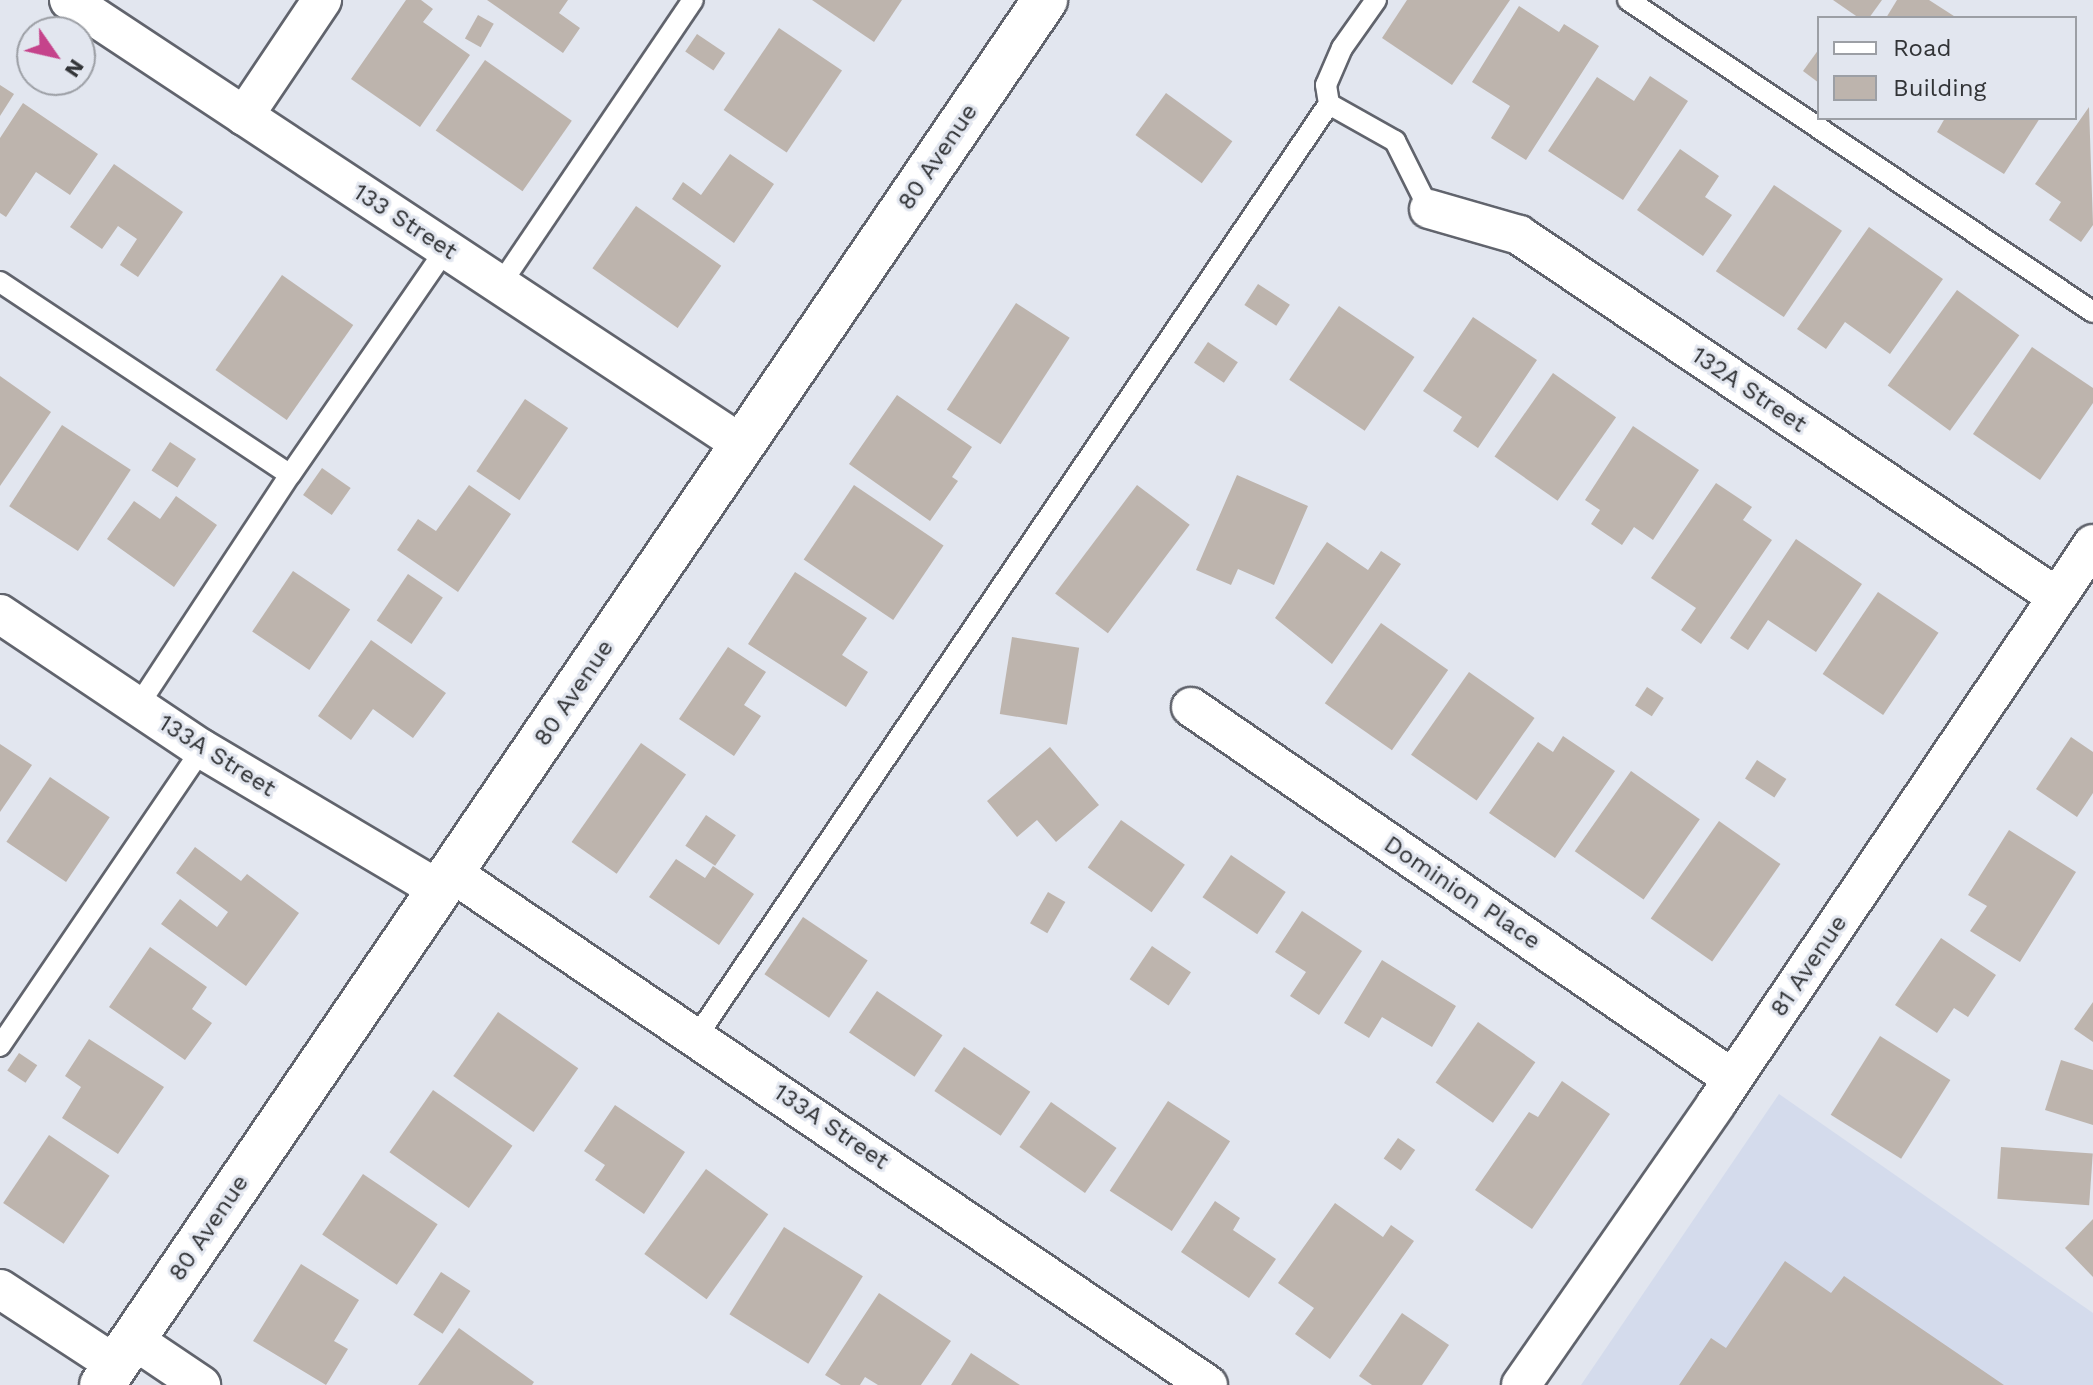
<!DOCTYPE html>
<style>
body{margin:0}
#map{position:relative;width:2093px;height:1385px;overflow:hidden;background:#e2e6ef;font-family:"Work Sans",sans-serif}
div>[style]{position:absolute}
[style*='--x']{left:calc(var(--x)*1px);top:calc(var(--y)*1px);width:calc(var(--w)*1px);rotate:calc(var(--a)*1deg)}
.built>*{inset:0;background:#d4dbec}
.building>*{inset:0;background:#bdb4ad;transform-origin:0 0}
.roads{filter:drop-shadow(2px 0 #61646d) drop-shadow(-2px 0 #61646d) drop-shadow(0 2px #61646d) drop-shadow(0 -2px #61646d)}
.service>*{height:20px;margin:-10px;padding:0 10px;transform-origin:10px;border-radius:10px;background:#fff}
.minor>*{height:38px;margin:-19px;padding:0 19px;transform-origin:19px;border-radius:19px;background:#fff}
.secondary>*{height:44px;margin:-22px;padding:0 22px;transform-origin:22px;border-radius:22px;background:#fff}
span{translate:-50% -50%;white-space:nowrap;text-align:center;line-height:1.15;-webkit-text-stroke:6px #e2e6ef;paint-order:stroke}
.street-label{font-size:24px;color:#323437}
.legend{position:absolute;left:1817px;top:16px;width:260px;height:104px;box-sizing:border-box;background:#e2e6ef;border:2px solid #9c9fa5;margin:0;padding:10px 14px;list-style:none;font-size:24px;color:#323437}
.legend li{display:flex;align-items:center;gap:16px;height:40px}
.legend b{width:40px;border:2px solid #9c9fa5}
.north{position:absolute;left:16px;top:16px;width:80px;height:80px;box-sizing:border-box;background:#e2e6ef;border:2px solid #9c9fa5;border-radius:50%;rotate:124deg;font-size:22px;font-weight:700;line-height:32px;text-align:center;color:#323437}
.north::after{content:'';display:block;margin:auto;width:28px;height:36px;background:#c5438b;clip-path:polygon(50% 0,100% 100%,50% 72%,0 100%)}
</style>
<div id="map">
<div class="built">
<div style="clip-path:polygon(1779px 1094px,2093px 1313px,2093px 1385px,1581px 1385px)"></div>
</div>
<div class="building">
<div style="clip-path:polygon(406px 0,421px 0,433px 9px,423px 22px,470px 55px,420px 127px,351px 79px)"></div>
<div style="clip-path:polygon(487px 0,568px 0,559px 13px,580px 28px,563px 53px)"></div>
<div style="clip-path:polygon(812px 0,902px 0,874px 42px)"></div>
<div style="clip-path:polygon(1407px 0,1510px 0,1452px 85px,1382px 38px)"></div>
<div style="clip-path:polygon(1833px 0,1882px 0,1869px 18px,1859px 18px)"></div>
<div style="clip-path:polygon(1897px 0,1929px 0,1957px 18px,1886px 18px)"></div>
<div style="clip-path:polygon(1519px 6px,1559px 32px,1564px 24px,1599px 46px,1526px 160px,1491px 138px,1510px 106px,1472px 82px)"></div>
<div style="left:478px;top:15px;width:18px;height:27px;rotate:29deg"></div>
<div style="left:779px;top:28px;width:76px;height:99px;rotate:34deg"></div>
<div style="left:697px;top:34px;width:34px;height:21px;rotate:34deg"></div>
<div style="clip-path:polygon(1819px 49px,1819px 83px,1803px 71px)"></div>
<div style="left:485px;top:60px;width:106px;height:86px;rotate:35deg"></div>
<div style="clip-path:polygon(1650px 76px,1688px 101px,1623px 200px,1548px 151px,1597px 77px,1634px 101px)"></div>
<div style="clip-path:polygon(0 85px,14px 94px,0 116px)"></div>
<div style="left:1166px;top:93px;width:82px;height:52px;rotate:36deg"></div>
<div style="clip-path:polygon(23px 103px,98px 154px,70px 195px,36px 172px,6px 217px,0 213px,0 138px)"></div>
<div style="clip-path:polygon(2089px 107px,2093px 225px,2081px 242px,2049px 220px,2061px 202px,2035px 184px)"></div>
<div style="clip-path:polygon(1945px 118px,2040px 118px,2004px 174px,1937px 132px)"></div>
<div style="clip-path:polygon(1680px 149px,1719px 176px,1705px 197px,1732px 215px,1703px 256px,1637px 210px)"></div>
<div style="clip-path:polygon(730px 154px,774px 184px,734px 243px,672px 199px,683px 182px,701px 195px)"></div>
<div style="clip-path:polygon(114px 164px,183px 212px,138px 277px,120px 265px,137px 239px,118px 226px,102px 249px,70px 227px)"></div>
<div style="left:1774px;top:185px;width:82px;height:104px;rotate:34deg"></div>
<div style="left:636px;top:206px;width:104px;height:76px;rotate:35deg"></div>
<div style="clip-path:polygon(1869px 227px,1943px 279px,1890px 354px,1845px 322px,1826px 349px,1797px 329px)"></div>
<div style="left:282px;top:275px;width:87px;height:116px;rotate:35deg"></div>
<div style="left:1258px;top:284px;width:38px;height:25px;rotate:33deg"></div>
<div style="left:1957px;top:290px;width:77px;height:118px;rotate:36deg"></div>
<div style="left:1016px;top:303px;width:64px;height:127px;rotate:33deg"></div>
<div style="left:1339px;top:306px;width:91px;height:89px;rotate:34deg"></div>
<div style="clip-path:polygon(1473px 317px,1537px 360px,1478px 448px,1453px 431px,1462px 417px,1423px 391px)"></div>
<div style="left:1208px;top:342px;width:36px;height:25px;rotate:34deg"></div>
<div style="clip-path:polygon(2032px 347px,2093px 388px,2093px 403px,2040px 480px,1973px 434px)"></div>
<div style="left:1553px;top:373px;width:77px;height:102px;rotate:35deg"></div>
<div style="clip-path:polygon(0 376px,51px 412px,0 486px)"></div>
<div style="clip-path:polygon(897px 395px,972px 447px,952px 477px,958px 481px,930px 521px,849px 464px)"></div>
<div style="left:525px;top:399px;width:52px;height:87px;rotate:34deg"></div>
<div style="left:62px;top:425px;width:82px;height:97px;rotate:33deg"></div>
<div style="clip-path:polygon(1633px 426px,1699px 470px,1653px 540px,1634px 527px,1622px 545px,1591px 524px,1600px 510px,1585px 500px)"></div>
<div style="left:170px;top:442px;width:31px;height:34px;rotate:33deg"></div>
<div style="left:322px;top:468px;width:35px;height:33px;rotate:35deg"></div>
<div style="clip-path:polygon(1237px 475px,1308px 506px,1274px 585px,1238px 569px,1231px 585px,1196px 570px)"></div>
<div style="clip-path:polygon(1716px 483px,1752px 507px,1743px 520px,1772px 540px,1701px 644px,1681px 630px,1696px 608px,1651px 578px)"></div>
<div style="clip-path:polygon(469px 485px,511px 514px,458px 592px,397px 550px,418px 519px,436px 531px)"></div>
<div style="left:854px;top:485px;width:108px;height:90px;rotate:34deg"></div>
<div style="left:1137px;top:485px;width:66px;height:136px;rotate:37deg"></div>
<div style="clip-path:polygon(176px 496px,217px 525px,174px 587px,107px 539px,134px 501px,160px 519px)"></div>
<div style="clip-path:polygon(1796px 539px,1862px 584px,1816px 652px,1768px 620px,1748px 650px,1730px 638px)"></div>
<div style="clip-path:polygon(1327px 542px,1368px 570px,1381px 551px,1401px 564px,1332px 664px,1275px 618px)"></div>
<div style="left:293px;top:571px;width:69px;height:73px;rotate:34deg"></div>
<div style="clip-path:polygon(795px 572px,867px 618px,842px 655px,868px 672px,846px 707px,748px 644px)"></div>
<div style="left:408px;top:574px;width:42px;height:56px;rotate:34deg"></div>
<div style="left:1878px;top:592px;width:73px;height:99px;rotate:34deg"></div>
<div style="left:1381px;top:623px;width:82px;height:98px;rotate:35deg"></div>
<div style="left:1012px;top:637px;width:68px;height:78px;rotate:9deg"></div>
<div style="clip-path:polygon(371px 640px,446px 693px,413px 738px,373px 709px,351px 740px,318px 716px)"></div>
<div style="clip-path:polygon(728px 647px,766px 672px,744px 705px,761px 716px,734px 756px,679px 719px)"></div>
<div style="left:1469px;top:672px;width:80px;height:101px;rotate:35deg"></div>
<div style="left:1647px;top:687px;width:20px;height:22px;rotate:33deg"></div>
<div style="clip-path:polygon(1563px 736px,1615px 771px,1555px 858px,1489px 813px,1538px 742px,1553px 752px)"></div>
<div style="clip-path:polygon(2071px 737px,2093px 752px,2093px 793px,2077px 817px,2036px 789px)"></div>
<div style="left:641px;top:743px;width:55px;height:121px;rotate:35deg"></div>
<div style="clip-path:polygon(0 744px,32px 765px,0 812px)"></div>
<div style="clip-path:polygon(1050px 747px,1099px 805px,1056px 842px,1037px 820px,1017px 837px,987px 801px)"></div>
<div style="left:1757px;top:760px;width:35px;height:22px;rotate:33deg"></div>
<div style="left:1631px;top:771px;width:84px;height:98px;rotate:35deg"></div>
<div style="left:50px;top:777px;width:72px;height:78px;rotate:34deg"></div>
<div style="left:706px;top:815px;width:36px;height:37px;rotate:34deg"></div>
<div style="left:1121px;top:820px;width:78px;height:58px;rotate:35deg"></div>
<div style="left:1719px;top:821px;width:75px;height:119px;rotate:35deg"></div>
<div style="clip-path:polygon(2009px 830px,2076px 872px,2020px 962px,1970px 931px,1987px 906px,1968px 895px)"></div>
<div style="clip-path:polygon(195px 847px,241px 881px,247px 874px,299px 913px,246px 986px,161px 924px,180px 899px,217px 927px,228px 912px,176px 873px)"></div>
<div style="left:1231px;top:855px;width:66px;height:51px;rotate:34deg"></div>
<div style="clip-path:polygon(676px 859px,705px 878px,713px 866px,754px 894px,719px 945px,649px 897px)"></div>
<div style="left:1048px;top:892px;width:20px;height:36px;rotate:30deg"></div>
<div style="clip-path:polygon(1302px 911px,1362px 951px,1319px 1015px,1290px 996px,1306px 972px,1275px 952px)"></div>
<div style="left:803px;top:917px;width:78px;height:69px;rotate:34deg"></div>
<div style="clip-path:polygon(1941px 938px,1996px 975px,1968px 1017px,1954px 1008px,1937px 1033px,1895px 1005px)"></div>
<div style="left:1152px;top:946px;width:47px;height:40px;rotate:34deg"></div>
<div style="clip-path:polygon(150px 947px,207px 987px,192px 1009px,212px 1023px,185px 1060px,109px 1007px)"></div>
<div style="clip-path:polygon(1382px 960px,1456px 1006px,1432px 1047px,1382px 1017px,1369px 1038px,1344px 1023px)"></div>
<div style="left:877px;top:991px;width:79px;height:50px;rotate:34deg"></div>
<div style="clip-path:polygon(2093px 1002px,2093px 1042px,2074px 1029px)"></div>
<div style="left:498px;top:1012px;width:98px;height:78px;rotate:35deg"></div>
<div style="left:1478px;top:1022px;width:70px;height:74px;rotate:35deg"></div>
<div style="left:1880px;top:1036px;width:83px;height:93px;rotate:32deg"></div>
<div style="clip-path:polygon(89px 1039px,164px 1087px,118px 1154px,62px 1118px,81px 1087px,65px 1076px)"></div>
<div style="left:964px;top:1047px;width:80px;height:53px;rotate:34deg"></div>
<div style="left:19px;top:1053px;width:22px;height:21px;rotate:34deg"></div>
<div style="clip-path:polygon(2061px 1060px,2093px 1070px,2093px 1125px,2045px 1110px)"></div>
<div style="clip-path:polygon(1562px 1081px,1610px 1114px,1532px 1229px,1475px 1190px,1529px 1112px,1538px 1117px)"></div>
<div style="left:433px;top:1090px;width:97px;height:76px;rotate:35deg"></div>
<div style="left:1168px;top:1101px;width:74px;height:107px;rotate:33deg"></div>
<div style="left:1051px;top:1102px;width:80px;height:55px;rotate:35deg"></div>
<div style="clip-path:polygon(615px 1105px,685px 1152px,644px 1214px,595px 1180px,605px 1165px,584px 1151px)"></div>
<div style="left:49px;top:1135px;width:73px;height:82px;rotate:34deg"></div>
<div style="left:1398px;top:1138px;width:21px;height:25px;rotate:35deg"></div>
<div style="left:2001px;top:1147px;width:92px;height:52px;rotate:4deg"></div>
<div style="left:706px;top:1169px;width:77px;height:105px;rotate:36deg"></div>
<div style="left:363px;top:1174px;width:90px;height:73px;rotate:34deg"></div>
<div style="clip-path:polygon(1215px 1201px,1240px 1218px,1233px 1230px,1276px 1259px,1249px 1298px,1181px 1252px)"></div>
<div style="clip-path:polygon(1335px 1203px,1383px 1237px,1391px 1225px,1414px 1241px,1330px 1359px,1295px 1334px,1314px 1308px,1278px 1283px)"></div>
<div style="clip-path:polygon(2093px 1219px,2093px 1277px,2065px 1248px)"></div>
<div style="left:784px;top:1227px;width:93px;height:103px;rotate:32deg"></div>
<div style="clip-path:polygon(1785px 1261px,1831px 1293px,1844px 1276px,2004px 1385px,1679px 1385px,1711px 1338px,1726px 1348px)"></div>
<div style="clip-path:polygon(301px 1264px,359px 1300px,334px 1341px,348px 1349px,326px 1385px,253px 1341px)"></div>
<div style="left:441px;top:1272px;width:35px;height:51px;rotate:33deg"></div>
<div style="clip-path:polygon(879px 1293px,951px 1341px,921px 1385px,878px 1385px,865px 1377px,860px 1385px,841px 1385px,825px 1375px)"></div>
<div style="clip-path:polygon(1402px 1313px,1449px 1345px,1422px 1385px,1372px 1385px,1359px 1376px)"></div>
<div style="clip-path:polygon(459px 1328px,534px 1382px,532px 1385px,418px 1385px)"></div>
<div style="clip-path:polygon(971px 1353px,1020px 1385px,951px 1385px)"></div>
</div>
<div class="roads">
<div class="service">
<div style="--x:1376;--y:0;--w:59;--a:125.3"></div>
<div style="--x:1342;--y:48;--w:40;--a:113.4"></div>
<div style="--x:1326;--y:85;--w:19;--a:81"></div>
<div style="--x:1329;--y:104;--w:76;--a:29.3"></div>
<div style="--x:1395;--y:141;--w:76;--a:63.4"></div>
<div style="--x:1628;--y:0;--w:560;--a:33.86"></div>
<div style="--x:0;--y:282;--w:348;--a:33.6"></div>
<div style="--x:290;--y:475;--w:275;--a:-55.4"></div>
<div style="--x:500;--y:285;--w:344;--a:-55.9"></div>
<div style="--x:138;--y:706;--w:277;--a:-56.7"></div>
<div style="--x:697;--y:1036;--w:1126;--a:-55.86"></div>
<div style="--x:0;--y:1046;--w:359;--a:-55.8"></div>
</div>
<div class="minor">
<div style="--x:69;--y:0;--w:805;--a:33.45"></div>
<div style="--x:244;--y:116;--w:140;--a:-56.1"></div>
<div style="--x:1429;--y:209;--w:94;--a:16.1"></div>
<div style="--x:1519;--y:235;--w:648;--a:33.94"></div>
<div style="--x:0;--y:614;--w:243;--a:33.8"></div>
<div style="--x:202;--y:749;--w:276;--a:30.7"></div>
<div style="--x:1191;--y:707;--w:657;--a:34.46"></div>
<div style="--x:452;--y:873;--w:913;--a:34.11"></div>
<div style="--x:0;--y:1289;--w:139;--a:33.2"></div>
<div style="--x:134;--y:1340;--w:81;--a:33.9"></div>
<div style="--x:1521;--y:1385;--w:342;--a:-55.2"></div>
<div style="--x:1716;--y:1104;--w:675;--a:-56.05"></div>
</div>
<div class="secondary">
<div style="--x:102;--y:1385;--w:1676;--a:-55.75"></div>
</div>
</div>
<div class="street-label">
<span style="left:938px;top:157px;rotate:-56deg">80 Avenue</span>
<span style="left:405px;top:222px;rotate:33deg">133 Street</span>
<span style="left:1749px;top:390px;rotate:34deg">132A Street</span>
<span style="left:574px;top:693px;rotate:-56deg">80 Avenue</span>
<span style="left:217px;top:756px;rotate:32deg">133A Street</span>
<span style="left:1462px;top:893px;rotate:34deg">Dominion Place</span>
<span style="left:1809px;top:966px;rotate:-56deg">81 Avenue</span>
<span style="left:831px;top:1127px;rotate:34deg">133A Street</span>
<span style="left:209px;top:1228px;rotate:-56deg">80 Avenue</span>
</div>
<ul class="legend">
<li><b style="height:10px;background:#fff"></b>Road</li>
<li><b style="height:22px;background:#bdb4ad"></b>Building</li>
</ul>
<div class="north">N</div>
</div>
